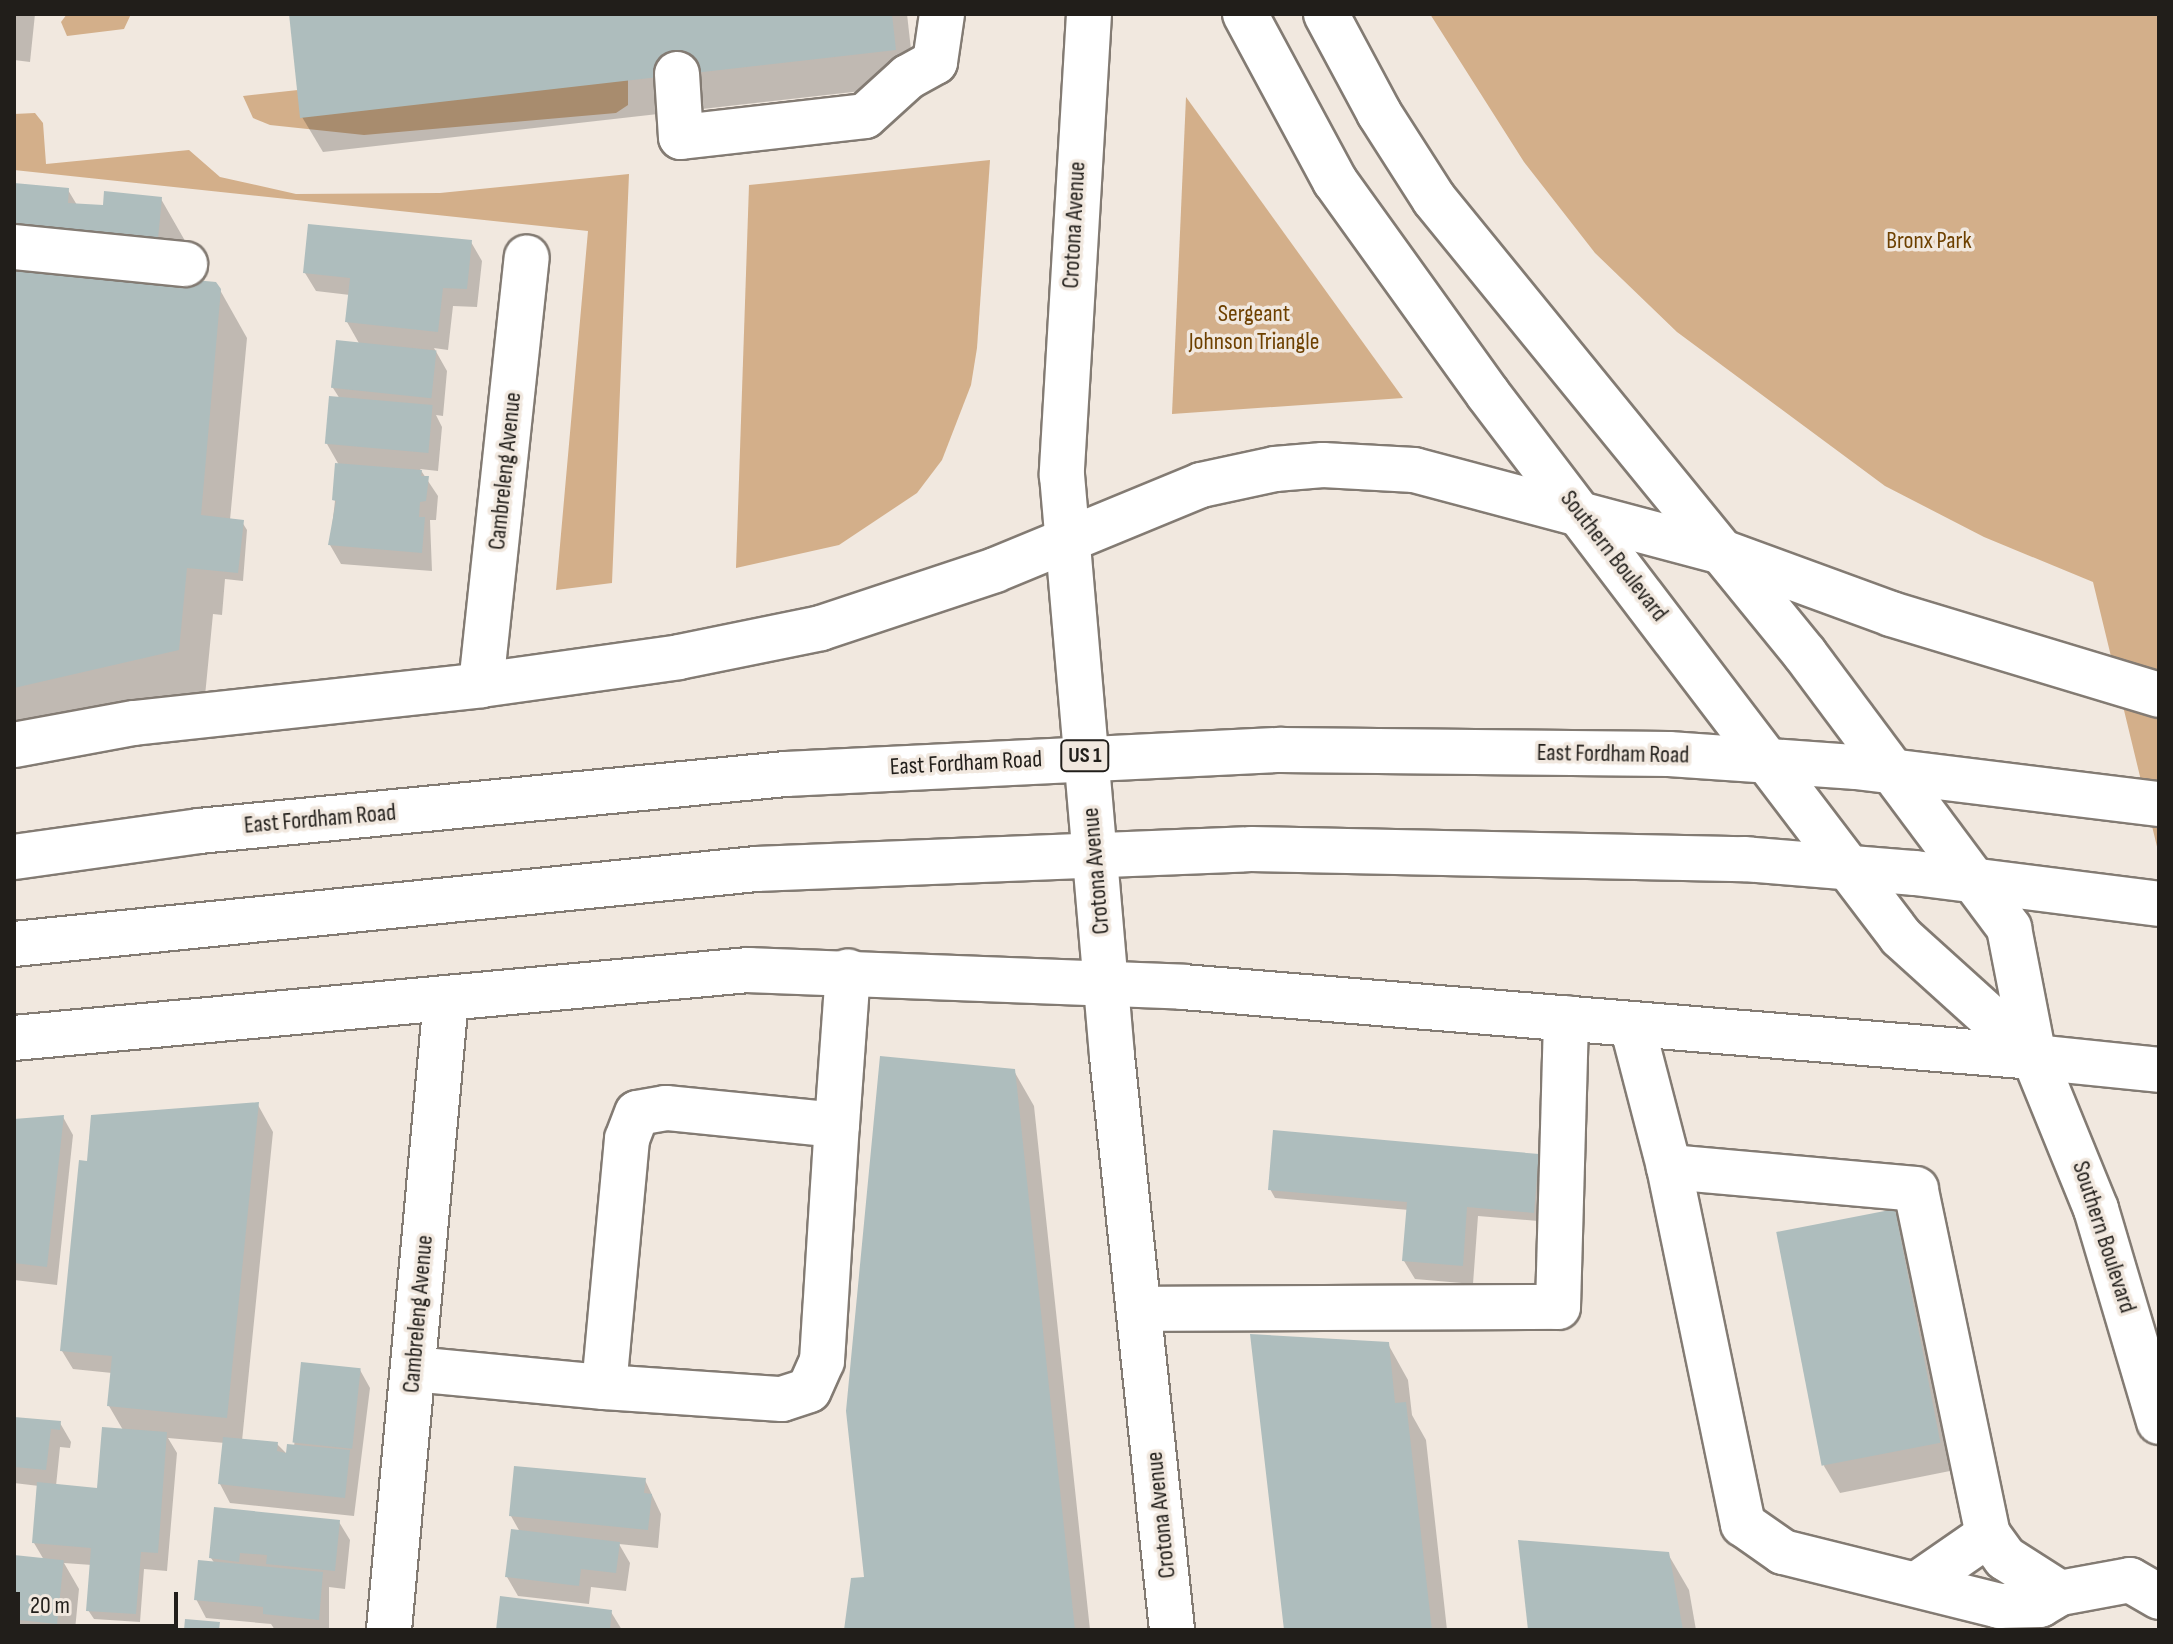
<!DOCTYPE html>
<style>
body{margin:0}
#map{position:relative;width:2173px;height:1644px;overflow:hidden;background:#f1e8df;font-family:"Sofia Sans Condensed",sans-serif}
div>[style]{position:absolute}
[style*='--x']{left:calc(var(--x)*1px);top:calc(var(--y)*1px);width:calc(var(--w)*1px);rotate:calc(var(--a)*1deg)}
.green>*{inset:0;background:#d3af8a}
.shadow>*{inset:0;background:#0003}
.building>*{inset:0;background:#aebdbd;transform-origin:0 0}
.roads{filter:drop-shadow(2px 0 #837b73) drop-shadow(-2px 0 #837b73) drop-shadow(0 2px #837b73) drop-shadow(0 -2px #837b73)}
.minor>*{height:44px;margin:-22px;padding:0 22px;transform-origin:22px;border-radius:22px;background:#fff}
.major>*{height:44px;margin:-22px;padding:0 22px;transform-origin:22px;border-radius:22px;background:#fff}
span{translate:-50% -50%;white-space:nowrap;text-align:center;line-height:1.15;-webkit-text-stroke:7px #f1e8df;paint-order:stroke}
.shield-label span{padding:2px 6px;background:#f1e8df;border:2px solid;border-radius:6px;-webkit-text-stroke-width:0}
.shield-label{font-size:22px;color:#211e1a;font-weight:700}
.street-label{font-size:24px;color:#211e1a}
.park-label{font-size:24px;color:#6d4000}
.frame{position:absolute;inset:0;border:16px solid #211e1a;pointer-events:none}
.scale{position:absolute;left:16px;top:1592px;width:162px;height:36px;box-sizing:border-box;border:4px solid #211e1a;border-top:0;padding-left:10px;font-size:24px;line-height:28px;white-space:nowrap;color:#211e1a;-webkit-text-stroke:6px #f1e8df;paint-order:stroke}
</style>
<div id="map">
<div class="green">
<div style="clip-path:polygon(67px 14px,131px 14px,124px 29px,67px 36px,61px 22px)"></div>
<div style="clip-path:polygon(1430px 14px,2159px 14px,2159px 855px,2093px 582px,1984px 537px,1885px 486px,1677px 332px,1595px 253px,1524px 162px)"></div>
<div style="clip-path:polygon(628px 80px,628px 105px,616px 113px,364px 135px,270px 125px,253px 118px,243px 96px,298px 90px)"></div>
<div style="clip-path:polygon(1186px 97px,1403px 398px,1172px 414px)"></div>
<div style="clip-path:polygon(35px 113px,43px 123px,46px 164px,189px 150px,220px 177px,296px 194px,440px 193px,629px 174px,612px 583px,556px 590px,588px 231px,14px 170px,14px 114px)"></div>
<div style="clip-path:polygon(990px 160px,977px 348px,971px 385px,942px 460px,917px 493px,839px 545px,736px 568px,749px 185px)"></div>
</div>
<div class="shadow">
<div style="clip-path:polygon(14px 14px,35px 14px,30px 62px,14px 60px)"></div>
<div style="clip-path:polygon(291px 14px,907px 14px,915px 85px,323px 152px,302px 117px)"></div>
<div style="clip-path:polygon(14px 185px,68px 190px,77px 205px,104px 207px,161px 199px,188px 246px,185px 281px,220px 290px,247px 338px,230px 520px,242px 522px,247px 530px,243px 581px,225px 579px,222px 615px,213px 614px,205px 696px,14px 741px)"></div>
<div style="clip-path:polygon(471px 242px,482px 261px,477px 307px,453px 306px,448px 350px,434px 348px,447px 371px,443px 416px,436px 415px,442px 427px,438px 471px,420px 469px,438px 496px,436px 520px,430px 520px,432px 571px,341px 564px,330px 545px,339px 465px,327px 444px,340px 399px,333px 388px,360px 345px,347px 322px,350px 295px,316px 291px,305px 273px)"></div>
<div style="clip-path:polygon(1014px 1071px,1034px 1106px,1090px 1630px,846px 1630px,866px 1578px)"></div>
<div style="clip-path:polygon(258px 1105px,273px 1132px,242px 1441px,277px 1444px,288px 1455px,294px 1447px,302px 1364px,360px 1370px,370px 1388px,354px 1516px,230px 1503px,220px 1484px,225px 1443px,168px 1438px,177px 1453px,167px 1571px,144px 1569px,140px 1622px,94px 1619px,88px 1610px,92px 1565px,64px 1563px,79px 1589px,75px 1630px,14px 1630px,14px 1557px,44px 1560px,34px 1543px,39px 1486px,14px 1483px,14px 1419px,60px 1423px,71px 1442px,70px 1448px,60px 1447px,56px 1486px,99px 1490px,123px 1430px,109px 1406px,112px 1373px,73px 1369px,62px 1351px,88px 1163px)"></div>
<div style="clip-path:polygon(63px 1117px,73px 1135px,57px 1285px,14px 1280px,14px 1121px)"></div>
<div style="clip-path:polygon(1538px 1156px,1543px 1164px,1538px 1221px,1478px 1216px,1473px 1284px,1415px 1279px,1404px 1261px,1409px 1210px,1275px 1198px,1270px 1189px)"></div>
<div style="clip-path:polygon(1894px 1211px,1909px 1239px,1955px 1470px,1840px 1493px,1824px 1466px)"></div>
<div style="clip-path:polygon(1388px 1344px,1408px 1380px,1412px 1415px,1426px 1440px,1447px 1630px,1286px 1630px)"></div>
<div style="clip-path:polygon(645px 1480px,661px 1514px,658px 1548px,619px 1544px,630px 1563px,626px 1591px,591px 1587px,589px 1604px,518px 1596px,507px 1577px,520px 1532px,511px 1516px)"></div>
<div style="clip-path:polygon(339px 1522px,350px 1540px,345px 1589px,329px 1587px,329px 1630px,275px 1630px,271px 1624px,206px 1618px,196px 1599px,215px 1564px,211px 1558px)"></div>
<div style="clip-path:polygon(1668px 1554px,1689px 1590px,1696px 1630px,1530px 1630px)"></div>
<div style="clip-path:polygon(611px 1612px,622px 1630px,498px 1630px)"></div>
</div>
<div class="building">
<div style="clip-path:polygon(289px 14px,892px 14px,896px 50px,300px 118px)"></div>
<div style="clip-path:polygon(14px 183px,69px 188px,68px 203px,103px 205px,104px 191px,162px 197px,157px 250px,14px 237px)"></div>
<div style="clip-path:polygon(308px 224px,472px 240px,467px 289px,443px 288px,438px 332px,345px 322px,350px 278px,303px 273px)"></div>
<div style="clip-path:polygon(14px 263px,216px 282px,221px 289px,201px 515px,244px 520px,238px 573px,187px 568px,179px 650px,14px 688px)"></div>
<div style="left:336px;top:340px;width:101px;height:48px;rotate:6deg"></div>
<div style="left:329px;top:396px;width:104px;height:48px;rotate:5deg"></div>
<div style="clip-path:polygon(335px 463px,422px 470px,421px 476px,429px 476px,426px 501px,420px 502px,419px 517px,425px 517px,422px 553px,328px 545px,336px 501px,332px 500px)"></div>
<div style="clip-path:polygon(880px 1056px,1015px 1069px,1075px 1630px,844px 1630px,851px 1578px,864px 1577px,846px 1411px)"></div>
<div style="clip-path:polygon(259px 1102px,227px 1418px,107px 1406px,112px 1356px,60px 1351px,79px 1160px,87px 1161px,91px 1115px)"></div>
<div style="clip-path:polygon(64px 1115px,47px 1267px,14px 1263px,14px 1119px)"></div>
<div style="clip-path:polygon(1273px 1130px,1539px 1154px,1534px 1213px,1467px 1207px,1463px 1266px,1402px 1261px,1407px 1202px,1268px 1190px)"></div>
<div style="left:1895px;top:1209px;width:238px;height:121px;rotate:79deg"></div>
<div style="clip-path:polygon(1250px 1334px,1389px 1342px,1395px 1403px,1406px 1402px,1432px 1630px,1284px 1630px)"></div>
<div style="left:301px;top:1362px;width:60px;height:81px;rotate:6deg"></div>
<div style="clip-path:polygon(14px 1417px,61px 1421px,60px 1430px,51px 1429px,46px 1470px,14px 1467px)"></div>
<div style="clip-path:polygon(102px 1427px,167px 1432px,158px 1553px,141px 1552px,136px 1614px,86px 1611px,91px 1548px,32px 1543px,37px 1482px,97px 1488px)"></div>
<div style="clip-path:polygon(223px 1437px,278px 1442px,277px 1451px,286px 1453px,287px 1444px,350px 1450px,345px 1498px,218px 1484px)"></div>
<div style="clip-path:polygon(514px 1466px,646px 1478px,644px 1493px,652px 1494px,648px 1530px,509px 1516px)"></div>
<div style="clip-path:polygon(214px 1507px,340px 1520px,335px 1571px,266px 1564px,267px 1555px,240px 1553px,239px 1562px,209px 1558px)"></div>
<div style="clip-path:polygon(511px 1529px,620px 1542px,616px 1573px,581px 1569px,579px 1586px,505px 1577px)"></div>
<div style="clip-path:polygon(1518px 1540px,1669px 1552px,1683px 1630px,1528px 1630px)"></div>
<div style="left:14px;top:1555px;width:50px;height:64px;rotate:6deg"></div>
<div style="clip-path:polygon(198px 1560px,323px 1572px,319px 1620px,263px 1614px,263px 1607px,194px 1600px)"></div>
<div style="clip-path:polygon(500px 1596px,612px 1610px,610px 1630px,496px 1630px)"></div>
<div style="clip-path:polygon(185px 1619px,220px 1622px,219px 1630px,184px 1630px)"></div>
</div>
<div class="roads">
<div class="minor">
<div style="--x:1089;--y:14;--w:462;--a:93.4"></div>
<div style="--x:1062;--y:475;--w:583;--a:85.08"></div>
<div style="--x:1112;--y:1056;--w:577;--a:84.03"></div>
<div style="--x:677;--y:74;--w:63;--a:86.4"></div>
<div style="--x:681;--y:137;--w:185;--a:-6.5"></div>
<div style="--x:865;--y:116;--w:58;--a:-42.2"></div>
<div style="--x:908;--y:77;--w:31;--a:-29"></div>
<div style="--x:935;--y:62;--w:49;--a:-81.7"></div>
<div style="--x:14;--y:247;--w:172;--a:5.7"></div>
<div style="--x:481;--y:685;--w:430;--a:-83.9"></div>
<div style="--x:14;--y:745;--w:122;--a:-10.4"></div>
<div style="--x:134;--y:723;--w:349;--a:-6.2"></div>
<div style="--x:481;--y:685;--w:200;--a:-8"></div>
<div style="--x:679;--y:657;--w:145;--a:-11.5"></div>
<div style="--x:821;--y:628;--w:183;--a:-18.4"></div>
<div style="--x:995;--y:570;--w:223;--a:-22.4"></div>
<div style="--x:1201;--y:485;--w:76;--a:-12.2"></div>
<div style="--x:1275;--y:469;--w:48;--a:-4.8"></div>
<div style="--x:1323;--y:465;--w:91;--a:3.1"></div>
<div style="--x:1414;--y:470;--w:319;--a:14.9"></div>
<div style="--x:1632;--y:1025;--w:147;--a:75.4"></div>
<div style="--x:1669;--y:1167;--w:365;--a:78.3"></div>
<div style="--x:1743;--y:1524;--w:49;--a:35"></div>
<div style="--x:1783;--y:1552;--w:223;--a:14"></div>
<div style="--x:1999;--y:1606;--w:41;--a:-1.4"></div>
<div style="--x:2040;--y:1605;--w:23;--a:-31"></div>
<div style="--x:2060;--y:1593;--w:65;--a:-147.5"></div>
<div style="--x:2005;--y:1558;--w:29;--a:-126"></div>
<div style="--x:1988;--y:1535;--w:353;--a:-101.8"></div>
<div style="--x:1916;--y:1189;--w:248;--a:-174.9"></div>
<div style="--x:14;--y:1038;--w:738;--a:-5.29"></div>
<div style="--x:749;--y:970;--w:434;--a:2.2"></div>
<div style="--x:1183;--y:987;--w:854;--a:4.7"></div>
<div style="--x:837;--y:1125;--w:154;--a:-85.9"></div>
<div style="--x:1140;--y:1309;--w:418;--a:-0.3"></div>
<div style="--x:1558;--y:1307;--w:289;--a:-88.4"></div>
<div style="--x:413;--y:1369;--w:192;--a:5.4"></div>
<div style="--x:604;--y:1387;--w:178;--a:3.9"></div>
<div style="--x:782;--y:1399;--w:28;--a:-18"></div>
<div style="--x:809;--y:1390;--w:32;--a:-66"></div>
<div style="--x:822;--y:1361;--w:236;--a:-86.4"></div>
<div style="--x:837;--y:1125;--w:172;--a:-174.3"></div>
<div style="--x:666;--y:1108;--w:29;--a:170"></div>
<div style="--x:637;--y:1113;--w:28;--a:111"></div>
<div style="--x:627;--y:1139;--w:249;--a:95.3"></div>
<div style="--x:1920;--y:1582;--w:83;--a:-34.7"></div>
<div style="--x:2060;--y:1593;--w:71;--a:-10.5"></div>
<div style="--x:2130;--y:1580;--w:34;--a:30"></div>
<div style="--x:389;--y:1630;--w:634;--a:-84.84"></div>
</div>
<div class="major">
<div style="--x:1245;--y:14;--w:190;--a:61.7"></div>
<div style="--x:1335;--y:181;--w:262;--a:54.3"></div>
<div style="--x:1488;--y:394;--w:682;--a:52.74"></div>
<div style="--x:1901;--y:937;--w:179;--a:42.1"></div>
<div style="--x:1326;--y:14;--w:112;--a:61.8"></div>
<div style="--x:1379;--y:113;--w:102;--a:57.4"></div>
<div style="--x:1434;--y:199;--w:587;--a:50.81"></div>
<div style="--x:1805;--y:654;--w:342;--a:53.3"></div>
<div style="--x:2009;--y:928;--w:131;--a:79"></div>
<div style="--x:2034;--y:1057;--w:164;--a:67.8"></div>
<div style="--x:2096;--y:1209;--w:222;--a:73.5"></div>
<div style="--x:1722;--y:552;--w:180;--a:20.1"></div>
<div style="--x:1891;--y:614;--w:280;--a:16.8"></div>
<div style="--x:14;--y:857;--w:187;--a:-8"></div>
<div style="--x:199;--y:831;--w:590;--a:-5.55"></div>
<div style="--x:786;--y:774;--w:496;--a:-2.8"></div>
<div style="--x:1281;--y:750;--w:388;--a:0.6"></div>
<div style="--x:1669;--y:754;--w:188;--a:4"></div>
<div style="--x:1857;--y:767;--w:304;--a:7"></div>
<div style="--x:14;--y:944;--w:746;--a:-5.77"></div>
<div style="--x:756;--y:869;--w:495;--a:-2.3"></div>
<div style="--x:1251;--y:849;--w:493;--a:1.2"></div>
<div style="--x:1744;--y:859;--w:172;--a:4.7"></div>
<div style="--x:1915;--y:873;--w:246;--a:7.2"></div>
<div style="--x:2034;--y:1057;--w:126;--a:5.9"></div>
</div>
</div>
<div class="shield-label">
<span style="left:1085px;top:756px">US 1</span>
</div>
<div class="street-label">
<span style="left:1074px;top:225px;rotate:-87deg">Crotona Avenue</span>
<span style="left:505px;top:471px;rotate:-84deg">Cambreleng Avenue</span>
<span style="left:1614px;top:556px;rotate:52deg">Southern Boulevard</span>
<span style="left:1613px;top:754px;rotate:1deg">East Fordham Road</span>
<span style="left:966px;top:763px;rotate:-3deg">East Fordham Road</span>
<span style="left:320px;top:819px;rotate:-5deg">East Fordham Road</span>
<span style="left:1096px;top:871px;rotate:-95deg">Crotona Avenue</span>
<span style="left:2104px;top:1237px;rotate:72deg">Southern Boulevard</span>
<span style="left:418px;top:1314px;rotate:-85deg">Cambreleng Avenue</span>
<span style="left:1161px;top:1515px;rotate:-96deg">Crotona Avenue</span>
</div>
<div class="park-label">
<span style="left:1929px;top:241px">Bronx Park</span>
<span style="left:1254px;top:328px">Sergeant<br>Johnson Triangle</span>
</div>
<div class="frame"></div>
<div class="scale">20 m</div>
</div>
